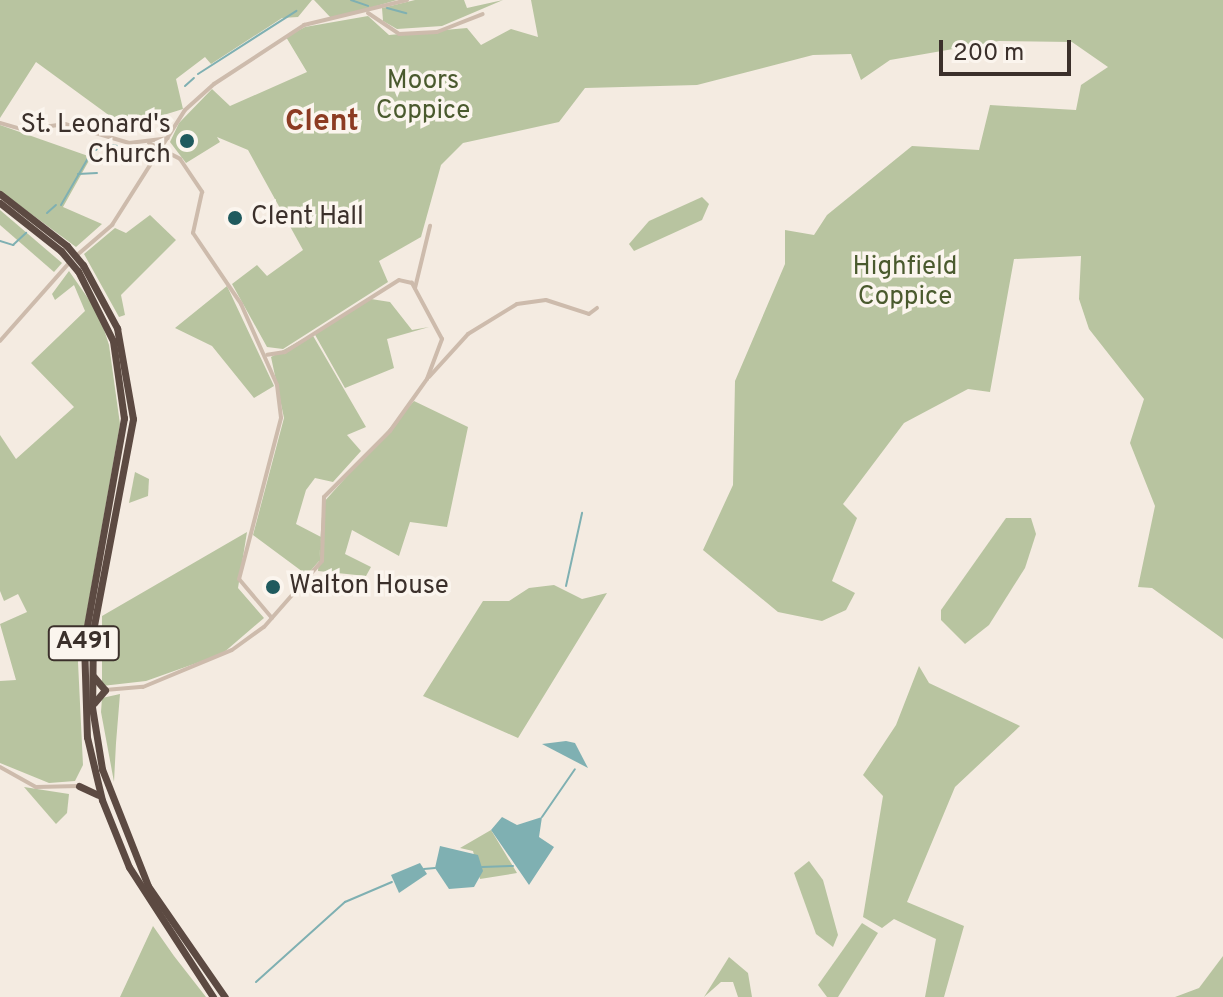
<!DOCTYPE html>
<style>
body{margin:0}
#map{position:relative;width:1223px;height:997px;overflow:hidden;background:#f4ebe1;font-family:Overpass,sans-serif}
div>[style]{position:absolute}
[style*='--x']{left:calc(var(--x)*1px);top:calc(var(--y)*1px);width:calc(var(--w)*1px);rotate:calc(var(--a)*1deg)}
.green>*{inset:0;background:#b8c4a0}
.water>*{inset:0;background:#7fb0b2}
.stream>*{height:2px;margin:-1px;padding:0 1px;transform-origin:1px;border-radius:1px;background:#7fb0b2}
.minor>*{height:4px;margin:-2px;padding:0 2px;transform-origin:2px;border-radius:2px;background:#cdbbac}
.highway>*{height:7px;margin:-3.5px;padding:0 3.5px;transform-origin:3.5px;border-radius:3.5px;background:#5c4a42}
.highway-bridge>*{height:7px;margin:-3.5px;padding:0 3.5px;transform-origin:3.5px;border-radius:3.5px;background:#5c4a42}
.dots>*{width:22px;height:22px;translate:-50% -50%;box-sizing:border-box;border:4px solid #fbf5ee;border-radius:50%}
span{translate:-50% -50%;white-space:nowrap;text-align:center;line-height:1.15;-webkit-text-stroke:7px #fbf5ee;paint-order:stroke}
.shield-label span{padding:2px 6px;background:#fbf5ee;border:2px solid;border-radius:6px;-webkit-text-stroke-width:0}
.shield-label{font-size:24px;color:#3b302b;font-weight:700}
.park-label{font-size:26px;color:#4a5a2e}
.poi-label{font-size:26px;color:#3b302b}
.right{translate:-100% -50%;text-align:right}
.left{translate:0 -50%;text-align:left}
.quarter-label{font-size:30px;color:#8c3b22;font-weight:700}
.scale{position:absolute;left:939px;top:40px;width:132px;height:36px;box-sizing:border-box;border:4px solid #3b302b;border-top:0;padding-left:10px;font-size:24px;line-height:28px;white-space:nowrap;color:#3b302b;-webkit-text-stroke:6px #fbf5ee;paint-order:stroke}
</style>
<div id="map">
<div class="green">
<div style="clip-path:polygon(0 0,312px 0,298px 17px,282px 18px,211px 64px,205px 57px,176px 79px,183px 109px,125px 127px,36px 62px,0 118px)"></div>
<div style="clip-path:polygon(314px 0,397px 0,332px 19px)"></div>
<div style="clip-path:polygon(415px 0,464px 0,467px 8px,503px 0,442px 26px,397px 29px,383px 21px,382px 8px)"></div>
<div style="clip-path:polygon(531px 0,1223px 0,1223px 639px,1152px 588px,1138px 587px,1155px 506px,1130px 443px,1144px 399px,1089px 329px,1079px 299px,1081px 256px,1014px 259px,990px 392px,968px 389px,904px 423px,843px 504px,857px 518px,832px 581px,855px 593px,846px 610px,822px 621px,778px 612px,703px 550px,733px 485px,735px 381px,785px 264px,785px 230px,814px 235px,827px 215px,912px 146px,979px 150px,990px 105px,1076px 110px,1081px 85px,1108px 67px,1072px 42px,999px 41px,890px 60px,861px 80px,851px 54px,813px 55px,697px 85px,585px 88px,559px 122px,463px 143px,441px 165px,421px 237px,379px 261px,388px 282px,283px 349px,267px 347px,232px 284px,257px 265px,267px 276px,303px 250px,248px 150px,217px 137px,220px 142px,186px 163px,170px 142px,179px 123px,212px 89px,230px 106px,307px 72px,286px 37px,305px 27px,368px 16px,389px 35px,467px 28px,481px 45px,511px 29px,538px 37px)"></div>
<div style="clip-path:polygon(0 125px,91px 157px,63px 207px,102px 224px,76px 247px,0 191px)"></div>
<div style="clip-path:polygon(702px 197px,709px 204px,702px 220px,634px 251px,629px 244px,649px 221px)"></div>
<div style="clip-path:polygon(0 210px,62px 263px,54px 272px,0 225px)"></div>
<div style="clip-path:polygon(150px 215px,176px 240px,121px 295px,125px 315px,119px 317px,84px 254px,115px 228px,126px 233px)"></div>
<div style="clip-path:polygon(69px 271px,99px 314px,109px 345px,120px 424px,78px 662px,83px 765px,75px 781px,49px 783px,0 763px,0 681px,16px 680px,0 624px,27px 612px,18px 594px,4px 601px,0 591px,0 435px,16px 459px,74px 407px,31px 363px,85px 311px,74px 285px,55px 300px,52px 294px)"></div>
<div style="clip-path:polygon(227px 286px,274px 386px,254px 398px,212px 346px,175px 328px)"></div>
<div style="clip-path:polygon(371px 299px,390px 302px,412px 330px,429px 327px,387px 339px,394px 368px,345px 388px,314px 333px)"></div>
<div style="clip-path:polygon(312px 334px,366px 427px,347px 435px,361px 451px,333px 482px,315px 478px,306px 490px,296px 524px,321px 537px,319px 561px,307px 575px,253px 535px,284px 418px,271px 357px)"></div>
<div style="clip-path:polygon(414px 401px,468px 427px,447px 527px,410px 522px,399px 556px,352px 530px,345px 554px,371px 567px,366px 576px,318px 571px,323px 503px)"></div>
<div style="clip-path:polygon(135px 472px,149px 479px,148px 496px,129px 503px)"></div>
<div style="clip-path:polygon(1006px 518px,1031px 518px,1036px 534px,1025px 568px,989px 625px,965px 644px,941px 620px,941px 610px)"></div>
<div style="clip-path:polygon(247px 532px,238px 588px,264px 618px,222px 654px,146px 681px,102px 686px,102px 616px)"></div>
<div style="clip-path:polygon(554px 585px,582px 599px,607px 593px,518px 738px,423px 696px,483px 601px,509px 601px,529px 588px)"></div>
<div style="clip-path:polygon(919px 666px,929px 683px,1020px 726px,955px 787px,907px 902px,964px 926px,944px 997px,925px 997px,936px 939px,894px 919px,882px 928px,863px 917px,883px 796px,863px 775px,896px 725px)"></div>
<div style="clip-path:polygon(120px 694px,116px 743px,114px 782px,101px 712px,102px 698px)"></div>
<div style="clip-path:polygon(24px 787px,69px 794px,67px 813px,56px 824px)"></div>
<div style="clip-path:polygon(491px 830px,517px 873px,480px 879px,473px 851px,460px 848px)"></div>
<div style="clip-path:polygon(809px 861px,823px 880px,838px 935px,833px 947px,816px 934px,794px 873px)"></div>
<div style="clip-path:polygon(862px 923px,878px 933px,838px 997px,827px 997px,818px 985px)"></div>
<div style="clip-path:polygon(153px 926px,174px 956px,206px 997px,120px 997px)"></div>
<div style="clip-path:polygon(1223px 956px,1223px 997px,1175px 997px,1199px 988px)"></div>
<div style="clip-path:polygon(729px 957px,748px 973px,752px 997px,738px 997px,733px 982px,721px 982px,704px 997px)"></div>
</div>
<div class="water">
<div style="clip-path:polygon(575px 743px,588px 768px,542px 744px,566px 741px)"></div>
<div style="clip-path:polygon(502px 817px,517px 825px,542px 817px,539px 837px,554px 847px,529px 885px,491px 830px)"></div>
<div style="clip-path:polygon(440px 846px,478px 855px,483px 871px,474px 887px,449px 889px,435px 868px)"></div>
<div style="clip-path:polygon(420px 863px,427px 874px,399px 893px,391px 875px)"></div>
</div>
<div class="stream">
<div style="--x:351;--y:0;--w:18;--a:19"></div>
<div style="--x:387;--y:8;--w:20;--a:15"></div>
<div style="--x:198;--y:74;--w:117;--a:-32.7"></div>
<div style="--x:185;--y:86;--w:12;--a:-42"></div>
<div style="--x:96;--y:150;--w:8;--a:-45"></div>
<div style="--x:102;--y:144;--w:40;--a:7.1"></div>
<div style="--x:113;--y:155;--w:10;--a:-29"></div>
<div style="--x:78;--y:174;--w:19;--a:-3"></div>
<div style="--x:61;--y:205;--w:54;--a:-60.1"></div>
<div style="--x:47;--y:213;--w:12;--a:-42"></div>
<div style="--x:0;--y:241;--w:14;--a:17"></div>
<div style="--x:13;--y:245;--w:18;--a:-43"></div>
<div style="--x:566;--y:586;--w:75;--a:-77.6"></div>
<div style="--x:542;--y:817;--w:58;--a:-55.5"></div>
<div style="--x:482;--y:867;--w:31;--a:-2"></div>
<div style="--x:424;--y:869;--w:11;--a:-5"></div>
<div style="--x:256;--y:982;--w:120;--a:-42"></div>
<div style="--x:345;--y:902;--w:51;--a:-23.1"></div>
</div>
<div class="minor">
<div style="--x:368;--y:13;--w:37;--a:34"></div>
<div style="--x:399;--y:34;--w:38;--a:-3"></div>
<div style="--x:437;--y:32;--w:49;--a:-21.4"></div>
<div style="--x:0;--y:123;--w:25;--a:16"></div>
<div style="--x:24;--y:130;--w:41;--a:-8.3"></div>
<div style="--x:65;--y:124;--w:67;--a:16.5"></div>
<div style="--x:129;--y:143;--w:39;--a:-7"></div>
<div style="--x:149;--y:143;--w:35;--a:27"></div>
<div style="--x:180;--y:159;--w:40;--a:56"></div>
<div style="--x:202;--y:192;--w:42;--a:102.4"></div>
<div style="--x:193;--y:233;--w:86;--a:55.9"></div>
<div style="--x:241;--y:304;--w:89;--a:66"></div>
<div style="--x:277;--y:385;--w:33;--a:83"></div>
<div style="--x:281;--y:418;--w:166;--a:104.6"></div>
<div style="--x:239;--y:579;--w:51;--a:49.8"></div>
<div style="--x:76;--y:256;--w:48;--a:-40.7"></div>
<div style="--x:112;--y:225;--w:136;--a:-57.6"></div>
<div style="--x:185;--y:110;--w:39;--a:-42"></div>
<div style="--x:214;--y:84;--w:108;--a:-33.2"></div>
<div style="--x:304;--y:25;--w:106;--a:-13.6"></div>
<div style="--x:415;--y:288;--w:64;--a:-76.4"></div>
<div style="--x:0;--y:341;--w:106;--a:-48.5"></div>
<div style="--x:429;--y:377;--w:58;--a:-47.8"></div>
<div style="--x:468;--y:334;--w:57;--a:-31.5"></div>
<div style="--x:517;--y:304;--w:29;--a:-8"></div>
<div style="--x:546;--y:300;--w:45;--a:18"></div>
<div style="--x:589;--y:314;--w:10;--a:-37"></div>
<div style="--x:105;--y:690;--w:38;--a:-5"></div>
<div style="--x:143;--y:687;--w:96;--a:-22.6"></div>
<div style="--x:232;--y:650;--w:39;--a:-36"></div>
<div style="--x:264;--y:627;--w:88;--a:-48.7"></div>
<div style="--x:322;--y:561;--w:64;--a:-88.2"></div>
<div style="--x:324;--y:497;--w:93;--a:-45"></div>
<div style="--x:390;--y:431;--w:64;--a:-54.6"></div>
<div style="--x:427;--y:379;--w:43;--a:-69.4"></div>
<div style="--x:442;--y:339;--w:64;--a:-118.2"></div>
<div style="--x:412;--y:283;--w:13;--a:-167"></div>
<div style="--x:399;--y:280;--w:135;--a:147.7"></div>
<div style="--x:285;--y:352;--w:18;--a:171"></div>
<div style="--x:0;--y:767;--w:41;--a:29.1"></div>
<div style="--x:36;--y:787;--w:43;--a:-1.3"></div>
</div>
<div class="highway">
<div style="--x:0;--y:194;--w:85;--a:37.8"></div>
<div style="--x:0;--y:203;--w:78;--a:38.2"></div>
<div style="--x:83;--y:265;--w:72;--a:61.6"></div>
<div style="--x:117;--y:328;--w:92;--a:80"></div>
<div style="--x:133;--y:419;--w:215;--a:100.7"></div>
<div style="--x:93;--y:630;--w:77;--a:90.7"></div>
<div style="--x:92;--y:707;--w:63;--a:80.8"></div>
<div style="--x:102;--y:769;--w:126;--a:68.5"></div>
<div style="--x:148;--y:886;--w:135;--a:55.3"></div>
<div style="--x:78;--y:271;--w:78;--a:63.4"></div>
<div style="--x:113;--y:341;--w:78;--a:81.9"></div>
<div style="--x:124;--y:418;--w:229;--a:100.1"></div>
<div style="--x:84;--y:643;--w:94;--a:88.2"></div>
<div style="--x:87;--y:737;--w:65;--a:76.6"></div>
<div style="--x:102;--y:800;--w:72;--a:68.1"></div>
<div style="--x:129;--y:867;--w:155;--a:57.1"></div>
<div style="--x:94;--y:677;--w:17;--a:50"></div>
<div style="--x:105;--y:690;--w:17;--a:130"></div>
<div style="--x:79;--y:786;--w:21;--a:25"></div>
</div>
<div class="highway-bridge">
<div style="--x:67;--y:246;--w:25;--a:50"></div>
<div style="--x:61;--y:251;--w:26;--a:50"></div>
</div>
<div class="dots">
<div style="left:187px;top:141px;background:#1f5a5e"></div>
<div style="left:235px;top:218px;background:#1f5a5e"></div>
<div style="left:273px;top:587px;background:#1f5a5e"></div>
</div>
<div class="shield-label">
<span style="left:84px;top:643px">A491</span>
</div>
<div class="park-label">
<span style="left:423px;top:97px">Moors<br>Coppice</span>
<span style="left:905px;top:283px">Highfield<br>Coppice</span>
</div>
<div class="poi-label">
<span class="right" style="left:171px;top:141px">St. Leonard's<br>Church</span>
<span class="left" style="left:251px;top:218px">Clent Hall</span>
<span class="left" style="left:289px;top:587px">Walton House</span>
</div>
<div class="quarter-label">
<span style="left:322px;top:123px">Clent</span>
</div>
<div class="scale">200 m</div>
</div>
